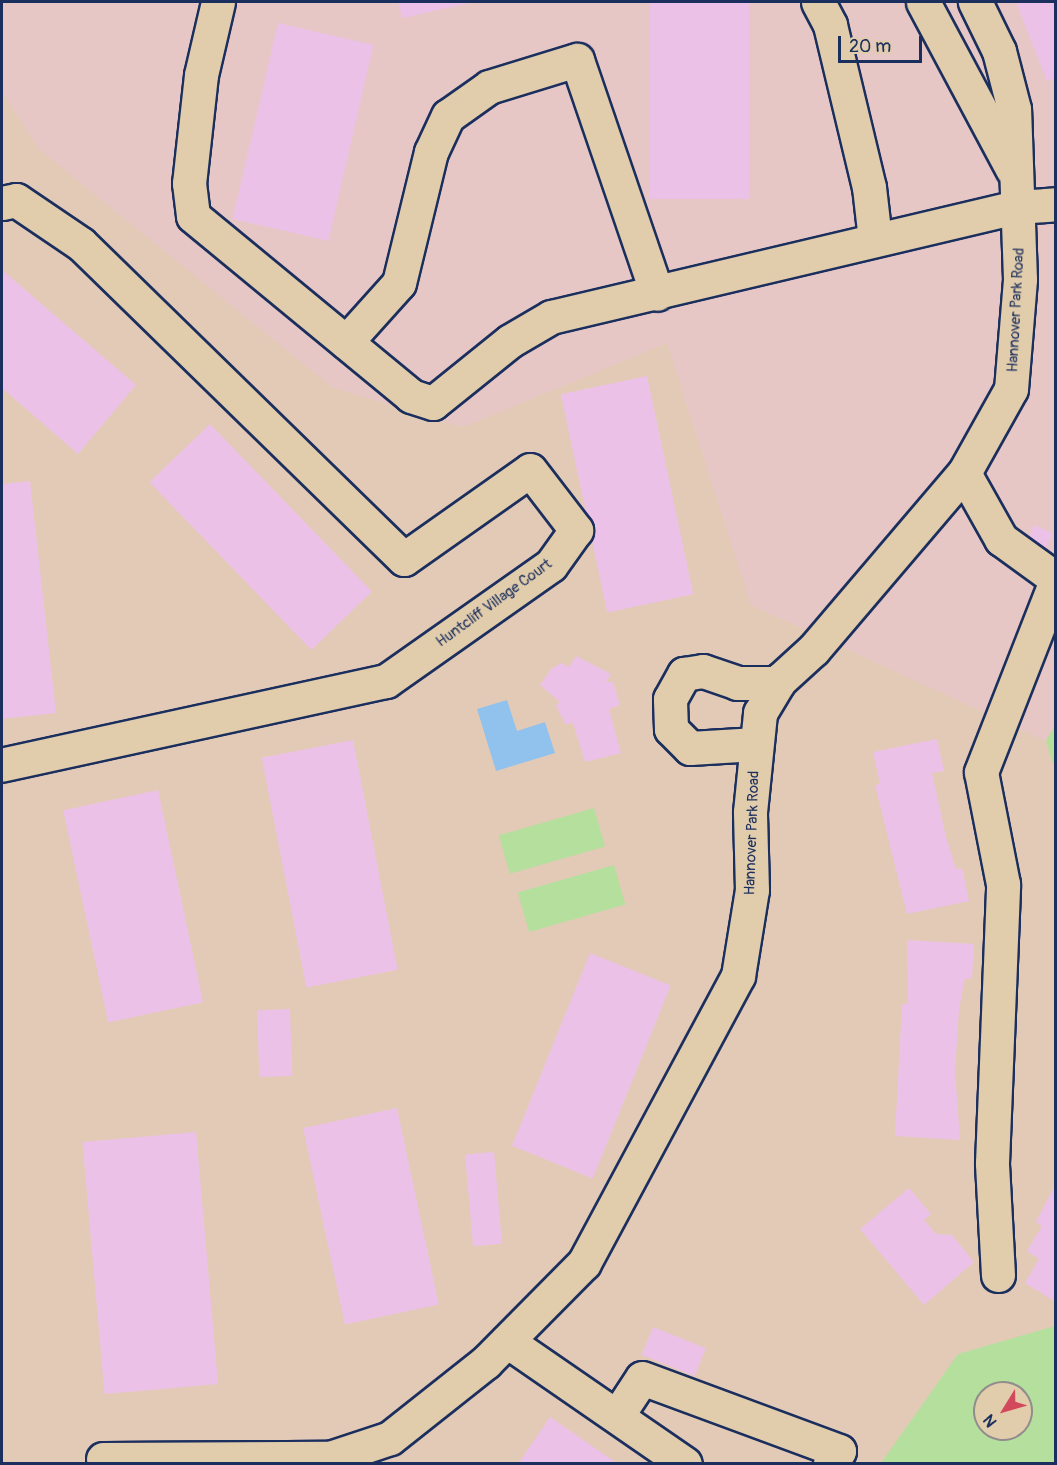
<!DOCTYPE html>
<style>
body{margin:0}
#map{position:relative;width:1057px;height:1465px;overflow:hidden;background:#e3cab7;font-family:Pangolin,sans-serif}
div>[style]{position:absolute}
[style*='--x']{left:calc(var(--x)*1px);top:calc(var(--y)*1px);width:calc(var(--w)*1px);rotate:calc(var(--a)*1deg)}
.built>*{inset:0;background:#e6c7c6}
.green>*{inset:0;background:#b4df9d;transform-origin:0 0}
.water>*{inset:0;background:#91c2ed}
.building>*{inset:0;background:#ecc1e8;transform-origin:0 0}
.roads{filter:drop-shadow(2px 0 #1b2f5e) drop-shadow(-2px 0 #1b2f5e) drop-shadow(0 2px #1b2f5e) drop-shadow(0 -2px #1b2f5e)}
.minor>*{height:33px;margin:-16.5px;padding:0 16.5px;transform-origin:16.5px;border-radius:16.5px;background:#e1ccab}
span{translate:-50% -50%;white-space:nowrap;text-align:center;line-height:1.15;-webkit-text-stroke:4.5px #e1ccab;paint-order:stroke}
.street-label{font-size:15px;color:#1b2f5e}
.frame{position:absolute;inset:0;border:3px solid #1b2f5e;pointer-events:none}
.north{position:absolute;left:973px;top:1381px;width:60px;height:60px;box-sizing:border-box;background:#e1ccab;border:2px solid #928d8c;border-radius:50%;rotate:233deg;font-size:16px;font-weight:700;line-height:24px;text-align:center;color:#1b2f5e}
.north::after{content:'';display:block;margin:auto;width:21px;height:27px;background:#d1495b;clip-path:polygon(50% 0,100% 100%,50% 72%,0 100%)}
.scale{position:absolute;left:838px;top:36px;width:84px;height:27px;box-sizing:border-box;border:3px solid #1b2f5e;border-top:0;padding-left:8px;font-size:18px;line-height:21px;white-space:nowrap;color:#1b2f5e;-webkit-text-stroke:4px #e1ccab;paint-order:stroke}
</style>
<div id="map">
<div class="built">
<div style="clip-path:polygon(2px 2px,1055px 2px,1056px 725px,1046px 741px,751px 605px,667px 343px,463px 427px,332px 387px,39px 149px,2px 91px)"></div>
</div>
<div class="green">
<div style="clip-path:polygon(1055px 725px,1055px 770px,1046px 741px)"></div>
<div style="left:594px;top:808px;width:40px;height:99px;rotate:74deg"></div>
<div style="left:614px;top:865px;width:41px;height:100px;rotate:74deg"></div>
<div style="clip-path:polygon(evenodd,1055px 1326px,1055px 1463px,881px 1463px,958px 1354px,1055px 1326px,985px 1393px,1021px 1393px,1021px 1429px,985px 1429px,985px 1393px)"></div>
</div>
<div class="water">
<div style="clip-path:polygon(507px 700px,517px 731px,545px 722px,555px 753px,496px 771px,477px 709px)"></div>
</div>
<div class="building">
<div style="clip-path:polygon(398px 2px,474px 2px,402px 18px)"></div>
<div style="left:650px;top:2px;width:99px;height:197px"></div>
<div style="clip-path:polygon(1016px 2px,1056px 2px,1056px 78px,1047px 81px)"></div>
<div style="left:278px;top:23px;width:98px;height:201px;rotate:13deg"></div>
<div style="clip-path:polygon(2px 270px,136px 385px,78px 454px,2px 388px)"></div>
<div style="left:647px;top:376px;width:223px;height:88px;rotate:78deg"></div>
<div style="left:210px;top:424px;width:233px;height:84px;rotate:46deg"></div>
<div style="clip-path:polygon(30px 481px,56px 713px,2px 719px,2px 484px)"></div>
<div style="left:1034px;top:525px;width:20px;height:18px;rotate:24deg"></div>
<div style="clip-path:polygon(576px 656px,611px 674px,606px 682px,613px 682px,620px 705px,609px 709px,621px 753px,585px 762px,573px 723px,565px 724px,556px 705px,560px 702px,540px 685px,552px 668px,562px 663px,569px 667px)"></div>
<div style="clip-path:polygon(937px 739px,944px 771px,932px 773px,946px 837px,956px 869px,962px 868px,969px 901px,907px 914px,875px 785px,880px 784px,873px 752px)"></div>
<div style="left:353px;top:740px;width:234px;height:93px;rotate:79deg"></div>
<div style="left:158px;top:790px;width:217px;height:97px;rotate:78deg"></div>
<div style="clip-path:polygon(907px 940px,974px 944px,972px 979px,965px 978px,959px 1009px,955px 1071px,960px 1140px,895px 1136px,902px 1004px,908px 1004px)"></div>
<div style="left:590px;top:953px;width:87px;height:208px;rotate:22deg"></div>
<div style="left:290px;top:1009px;width:67px;height:33px;rotate:88deg"></div>
<div style="left:397px;top:1108px;width:201px;height:96px;rotate:78deg"></div>
<div style="left:196px;top:1132px;width:253px;height:114px;rotate:85deg"></div>
<div style="left:494px;top:1152px;width:92px;height:29px;rotate:85deg"></div>
<div style="clip-path:polygon(1056px 1183px,1056px 1302px,1025px 1283px,1039px 1259px,1027px 1251px,1042px 1226px,1036px 1222px)"></div>
<div style="clip-path:polygon(909px 1188px,931px 1214px,924px 1220px,936px 1234px,952px 1235px,974px 1262px,924px 1305px,860px 1229px)"></div>
<div style="left:653px;top:1327px;width:57px;height:30px;rotate:22deg"></div>
<div style="clip-path:polygon(550px 1417px,618px 1464px,518px 1464px)"></div>
</div>
<div class="roads">
<div class="minor">
<div style="--x:218;--y:2;--w:75;--a:103.1"></div>
<div style="--x:201;--y:75;--w:109;--a:96.3"></div>
<div style="--x:189;--y:183;--w:33;--a:83"></div>
<div style="--x:193;--y:216;--w:283;--a:39.5"></div>
<div style="--x:411;--y:396;--w:23;--a:18"></div>
<div style="--x:433;--y:403;--w:99;--a:-38.8"></div>
<div style="--x:510;--y:341;--w:48;--a:-30.3"></div>
<div style="--x:551;--y:317;--w:479;--a:-13.3"></div>
<div style="--x:1017;--y:207;--w:39;--a:-4"></div>
<div style="--x:818;--y:2;--w:26;--a:62"></div>
<div style="--x:830;--y:25;--w:167;--a:76.5"></div>
<div style="--x:869;--y:187;--w:53;--a:83.5"></div>
<div style="--x:923;--y:2;--w:189;--a:61.9"></div>
<div style="--x:2;--y:203;--w:14;--a:-12"></div>
<div style="--x:16;--y:200;--w:78;--a:34.1"></div>
<div style="--x:81;--y:244;--w:451;--a:44.3"></div>
<div style="--x:404;--y:559;--w:154;--a:-35.2"></div>
<div style="--x:530;--y:470;--w:76;--a:52.5"></div>
<div style="--x:576;--y:530;--w:43;--a:125.5"></div>
<div style="--x:551;--y:565;--w:202;--a:144.9"></div>
<div style="--x:386;--y:681;--w:393;--a:167.7"></div>
<div style="--x:346;--y:342;--w:79;--a:-48.1"></div>
<div style="--x:399;--y:283;--w:135;--a:-76.3"></div>
<div style="--x:431;--y:152;--w:40;--a:-65"></div>
<div style="--x:448;--y:116;--w:50;--a:-35.3"></div>
<div style="--x:489;--y:87;--w:92;--a:-17.1"></div>
<div style="--x:577;--y:60;--w:247;--a:71.1"></div>
<div style="--x:964;--y:473;--w:76;--a:60.7"></div>
<div style="--x:1001;--y:539;--w:68;--a:36"></div>
<div style="--x:756;--y:744;--w:66;--a:176.5"></div>
<div style="--x:690;--y:748;--w:27;--a:-135"></div>
<div style="--x:671;--y:729;--w:30;--a:-92"></div>
<div style="--x:670;--y:699;--w:29;--a:-61"></div>
<div style="--x:684;--y:674;--w:19;--a:-9"></div>
<div style="--x:703;--y:671;--w:36;--a:19"></div>
<div style="--x:737;--y:683;--w:41;--a:0"></div>
<div style="--x:998;--y:1275;--w:112;--a:-93.1"></div>
<div style="--x:992;--y:1163;--w:279;--a:-87.7"></div>
<div style="--x:1003;--y:884;--w:114;--a:-101.1"></div>
<div style="--x:981;--y:772;--w:205;--a:-68.6"></div>
<div style="--x:507;--y:1341;--w:216;--a:34.6"></div>
<div style="--x:617;--y:1416;--w:45;--a:-56.7"></div>
<div style="--x:642;--y:1378;--w:210;--a:20.3"></div>
<div style="--x:839;--y:1451;--w:16;--a:125"></div>
<div style="--x:103;--y:1459;--w:227;--a:-0.3"></div>
<div style="--x:330;--y:1458;--w:63;--a:-18.4"></div>
<div style="--x:390;--y:1438;--w:122;--a:-38.4"></div>
<div style="--x:486;--y:1362;--w:139;--a:-45.3"></div>
<div style="--x:584;--y:1263;--w:326;--a:-61.8"></div>
<div style="--x:738;--y:976;--w:87;--a:-80.8"></div>
<div style="--x:752;--y:890;--w:78;--a:-91.5"></div>
<div style="--x:750;--y:812;--w:100;--a:-84.2"></div>
<div style="--x:760;--y:713;--w:39;--a:-59"></div>
<div style="--x:780;--y:680;--w:46;--a:-42.4"></div>
<div style="--x:814;--y:649;--w:231;--a:-49.6"></div>
<div style="--x:964;--y:473;--w:96;--a:-60.8"></div>
<div style="--x:1011;--y:389;--w:110;--a:-85.3"></div>
<div style="--x:1020;--y:279;--w:170;--a:-92"></div>
<div style="--x:1014;--y:109;--w:60;--a:-104.5"></div>
<div style="--x:999;--y:51;--w:55;--a:-116.1"></div>
</div>
</div>
<div class="street-label">
<span style="left:1016px;top:310px;rotate:-87deg">Hannover Park Road</span>
<span style="left:494px;top:603px;rotate:-36deg">Huntcliff Village Court</span>
<span style="left:752px;top:833px;rotate:-88deg">Hannover Park Road</span>
</div>
<div class="frame"></div>
<div class="north">N</div>
<div class="scale">20 m</div>
</div>
